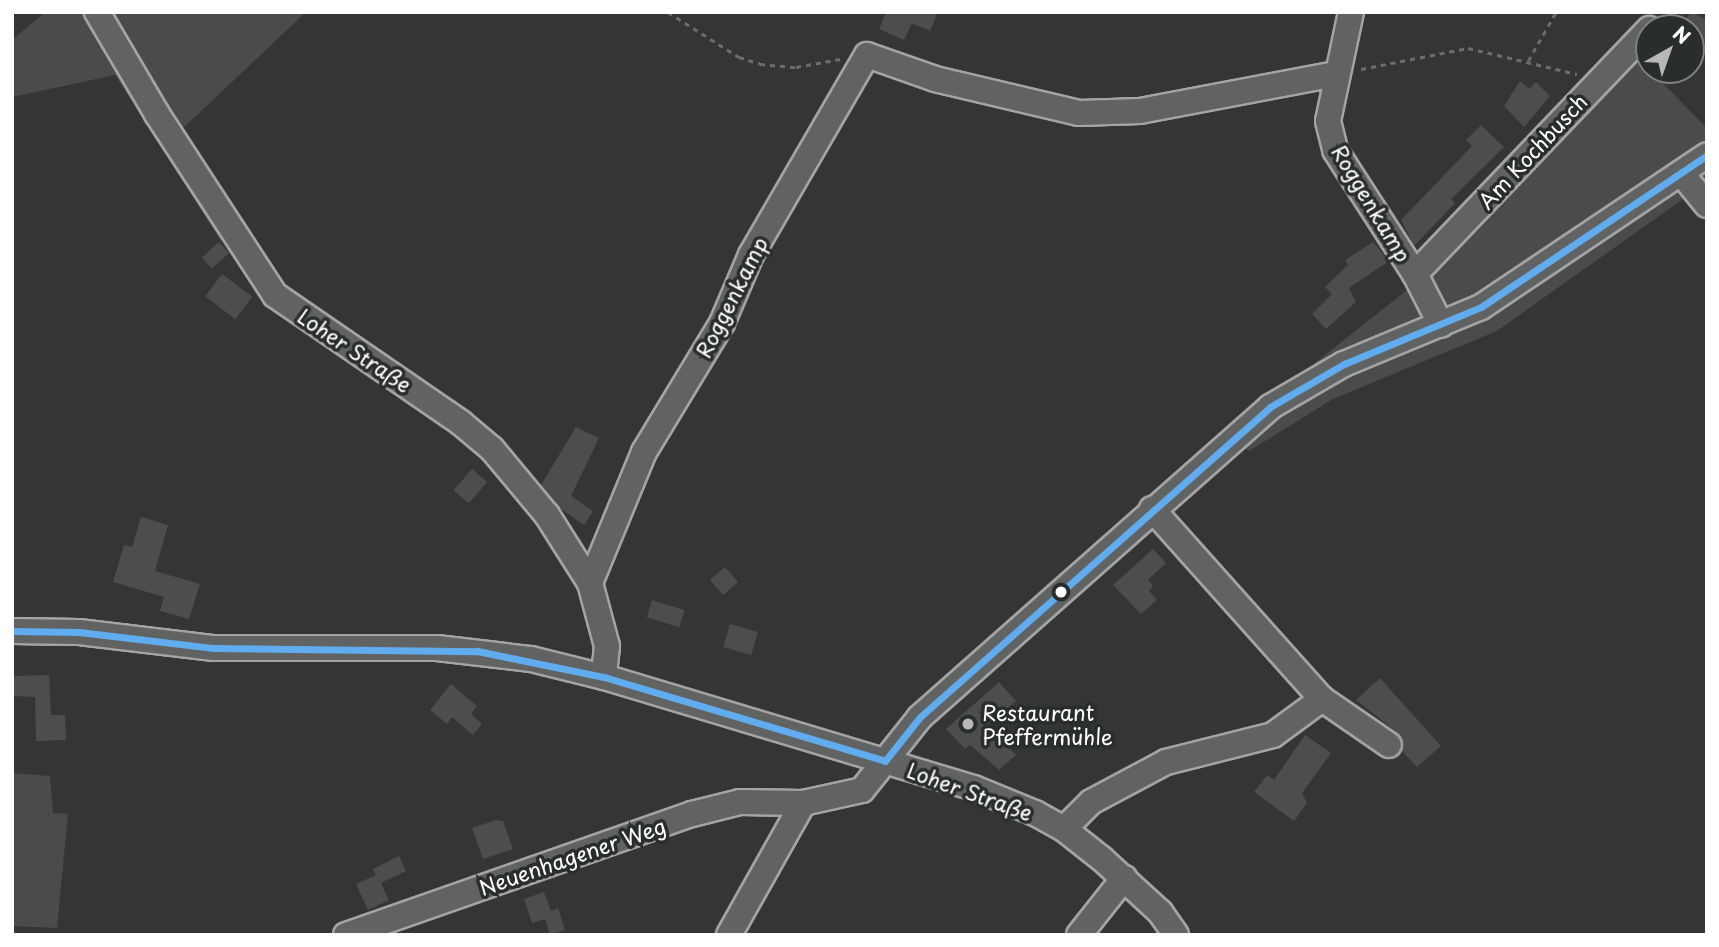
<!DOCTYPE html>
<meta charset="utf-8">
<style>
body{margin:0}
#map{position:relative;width:1719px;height:947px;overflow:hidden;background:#343535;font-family:"Playpen Sans",sans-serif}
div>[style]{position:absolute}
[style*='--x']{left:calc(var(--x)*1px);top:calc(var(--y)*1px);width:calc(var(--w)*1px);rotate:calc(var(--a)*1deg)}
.green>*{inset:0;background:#494b4c}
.building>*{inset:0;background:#4c4d4d;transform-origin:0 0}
.path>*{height:2.5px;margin-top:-1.25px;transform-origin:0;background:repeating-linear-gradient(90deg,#6b6c6c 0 5px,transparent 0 10px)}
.roads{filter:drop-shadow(2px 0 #a4a4a4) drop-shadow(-2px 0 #a4a4a4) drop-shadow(0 2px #a4a4a4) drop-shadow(0 -2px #a4a4a4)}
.minor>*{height:24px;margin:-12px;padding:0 12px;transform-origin:12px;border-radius:12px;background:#616262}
.bus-1>*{height:7px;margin:-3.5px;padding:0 3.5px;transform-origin:3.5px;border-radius:3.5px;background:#60acee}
.dots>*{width:19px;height:19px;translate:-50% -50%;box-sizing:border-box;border:4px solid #2a2d2e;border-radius:50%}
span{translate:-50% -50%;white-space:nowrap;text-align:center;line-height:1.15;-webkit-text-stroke:7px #2a2d2e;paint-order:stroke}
.street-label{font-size:21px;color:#fff}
.poi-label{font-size:21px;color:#fff}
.left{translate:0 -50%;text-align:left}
.frame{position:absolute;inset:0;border:14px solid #fff;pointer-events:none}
.north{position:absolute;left:1635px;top:14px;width:70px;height:70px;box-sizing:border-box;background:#2a2d2e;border:2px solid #7f8182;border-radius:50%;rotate:40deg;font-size:19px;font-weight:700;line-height:28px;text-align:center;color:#fff}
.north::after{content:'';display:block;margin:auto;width:24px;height:32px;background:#b8b8b8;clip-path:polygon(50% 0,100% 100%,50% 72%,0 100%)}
</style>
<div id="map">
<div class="green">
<div style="clip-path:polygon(45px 12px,306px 12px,177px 134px,236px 224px,221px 241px,115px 75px,12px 97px,12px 40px)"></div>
<div style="clip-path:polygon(1633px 53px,1707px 128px,1707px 182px,1497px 331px,1333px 399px,1249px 451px,1226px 433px,1416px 283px)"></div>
<div style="clip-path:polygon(12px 773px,50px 776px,53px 813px,68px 814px,57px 928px,12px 926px)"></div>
</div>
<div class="building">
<div style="clip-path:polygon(886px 12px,938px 12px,930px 31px,912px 23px,904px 40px,879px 29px)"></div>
<div style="clip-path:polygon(1692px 12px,1707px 20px,1707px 44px,1700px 51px,1691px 43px,1691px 28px,1676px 28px)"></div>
<div style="clip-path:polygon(1520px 81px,1529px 89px,1536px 82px,1550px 96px,1524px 127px,1504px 106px)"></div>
<div style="clip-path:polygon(1481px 125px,1504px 147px,1451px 199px,1455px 203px,1414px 246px,1401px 220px,1472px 146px,1466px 140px)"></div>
<div style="left:219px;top:242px;width:15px;height:23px;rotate:48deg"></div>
<div style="clip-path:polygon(1373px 242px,1389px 261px,1349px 288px,1356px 302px,1326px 329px,1312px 314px,1332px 294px,1325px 287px,1348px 265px,1345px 260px)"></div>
<div style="left:222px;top:274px;width:38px;height:28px;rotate:37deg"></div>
<div style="clip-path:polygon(576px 427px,599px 438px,571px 496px,593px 511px,584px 525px,561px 509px,541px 485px)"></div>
<div style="left:472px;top:469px;width:20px;height:28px;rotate:41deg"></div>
<div style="clip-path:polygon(141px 517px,168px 525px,155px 571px,200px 584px,189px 619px,160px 611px,164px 597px,113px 582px,124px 545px,132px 547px)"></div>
<div style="clip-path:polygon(1153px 549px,1166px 563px,1148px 580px,1153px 586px,1149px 591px,1157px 600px,1141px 614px,1113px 585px)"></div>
<div style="left:725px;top:567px;width:20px;height:20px;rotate:49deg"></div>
<div style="left:652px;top:600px;width:34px;height:18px;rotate:17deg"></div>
<div style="left:730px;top:624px;width:29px;height:24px;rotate:16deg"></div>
<div style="clip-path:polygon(49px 675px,51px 715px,65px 715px,66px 740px,36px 741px,35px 697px,12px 696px,12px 676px)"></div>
<div style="clip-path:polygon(1380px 678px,1441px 746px,1417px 767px,1402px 751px,1398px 733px,1356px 700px)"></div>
<div style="clip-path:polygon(999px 682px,1016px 701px,988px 725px,1016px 755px,999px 770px,970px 745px,965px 749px,946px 729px)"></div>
<div style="clip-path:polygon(451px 684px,477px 706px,471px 714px,482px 724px,473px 735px,452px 717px,447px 724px,430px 710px)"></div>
<div style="clip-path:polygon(1305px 735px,1331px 753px,1302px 793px,1307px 803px,1294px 821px,1254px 792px,1267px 775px,1274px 780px)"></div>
<div style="clip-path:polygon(496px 820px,503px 821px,513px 849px,483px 859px,472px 828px)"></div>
<div style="clip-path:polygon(399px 856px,406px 871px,381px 883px,389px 900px,368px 910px,356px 884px,376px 875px,373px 869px)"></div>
<div style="clip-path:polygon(544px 892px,551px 911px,558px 908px,565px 930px,550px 935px,545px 919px,532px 923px,524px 899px)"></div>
</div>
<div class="path">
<div style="--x:668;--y:12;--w:84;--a:32.4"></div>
<div style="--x:739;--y:57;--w:22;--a:18"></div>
<div style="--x:760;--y:64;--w:36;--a:5"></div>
<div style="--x:796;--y:67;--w:45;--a:-10.3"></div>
<div style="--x:1528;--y:61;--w:56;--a:-60.3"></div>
<div style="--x:1361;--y:69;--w:109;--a:-11.1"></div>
<div style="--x:1468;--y:48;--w:112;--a:13.4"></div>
</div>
<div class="roads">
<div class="minor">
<div style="--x:97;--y:12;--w:118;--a:59.5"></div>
<div style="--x:157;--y:114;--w:216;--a:56.9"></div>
<div style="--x:275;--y:295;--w:226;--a:34.5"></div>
<div style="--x:461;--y:423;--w:40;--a:40"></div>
<div style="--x:492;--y:449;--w:86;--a:50.2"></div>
<div style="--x:547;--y:515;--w:80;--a:57.7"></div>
<div style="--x:590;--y:583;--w:65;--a:74.9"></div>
<div style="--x:607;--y:646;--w:31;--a:96"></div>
<div style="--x:1351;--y:12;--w:111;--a:101.9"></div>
<div style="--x:1328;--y:121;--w:30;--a:76"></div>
<div style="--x:1335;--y:150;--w:148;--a:57.2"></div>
<div style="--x:1415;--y:274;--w:57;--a:63"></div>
<div style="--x:1681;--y:173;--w:41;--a:50.9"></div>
<div style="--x:1415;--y:274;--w:339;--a:-46.3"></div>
<div style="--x:1152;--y:509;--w:255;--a:48.2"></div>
<div style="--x:1322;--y:699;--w:81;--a:34.5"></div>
<div style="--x:590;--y:583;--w:142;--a:-67.6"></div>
<div style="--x:644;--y:452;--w:151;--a:-58.8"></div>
<div style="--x:722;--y:323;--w:74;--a:-66.9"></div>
<div style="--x:751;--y:255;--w:231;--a:-59.9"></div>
<div style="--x:867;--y:55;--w:72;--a:19.4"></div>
<div style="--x:935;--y:79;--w:148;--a:13.3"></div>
<div style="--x:1079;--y:113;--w:61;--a:-1.9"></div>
<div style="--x:1140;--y:111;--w:199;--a:-10.7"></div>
<div style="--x:12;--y:631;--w:67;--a:0.9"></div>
<div style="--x:79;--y:632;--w:136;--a:6.8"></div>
<div style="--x:214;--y:648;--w:223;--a:0"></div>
<div style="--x:437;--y:648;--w:95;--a:6.7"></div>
<div style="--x:531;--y:659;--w:75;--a:13.9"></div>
<div style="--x:604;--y:677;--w:386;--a:16.7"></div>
<div style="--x:974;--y:788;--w:66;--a:22.3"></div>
<div style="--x:1035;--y:813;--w:33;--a:29"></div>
<div style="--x:1064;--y:829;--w:48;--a:38.3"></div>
<div style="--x:1102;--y:859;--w:79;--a:42.4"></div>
<div style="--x:1160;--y:912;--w:28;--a:55"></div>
<div style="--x:1064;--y:829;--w:38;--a:-45"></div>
<div style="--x:1091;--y:802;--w:85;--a:-28.1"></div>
<div style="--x:1166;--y:762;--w:110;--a:-14.2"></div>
<div style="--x:1273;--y:735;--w:61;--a:-36.3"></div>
<div style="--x:346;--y:935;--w:367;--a:-19.3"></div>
<div style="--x:692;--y:814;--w:49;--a:-14"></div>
<div style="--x:740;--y:802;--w:63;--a:0.9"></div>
<div style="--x:803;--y:803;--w:60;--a:-12.4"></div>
<div style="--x:862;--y:790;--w:93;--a:-51.5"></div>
<div style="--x:920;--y:717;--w:468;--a:-41.5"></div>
<div style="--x:1270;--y:407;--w:86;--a:-30.2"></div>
<div style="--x:1344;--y:364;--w:148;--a:-22.6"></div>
<div style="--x:1481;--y:307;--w:272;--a:-33.9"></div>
<div style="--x:729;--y:935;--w:151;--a:-60.7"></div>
<div style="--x:1079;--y:935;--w:73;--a:-51.7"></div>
</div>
</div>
<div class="bus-1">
<div style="--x:12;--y:631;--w:67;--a:0.9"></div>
<div style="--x:79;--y:632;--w:136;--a:6.8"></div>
<div style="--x:214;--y:648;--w:263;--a:0.7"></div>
<div style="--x:477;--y:651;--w:130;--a:11.6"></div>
<div style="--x:604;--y:677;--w:293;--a:16.6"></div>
<div style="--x:885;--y:761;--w:56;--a:-51.5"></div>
<div style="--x:920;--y:717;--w:468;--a:-41.5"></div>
<div style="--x:1270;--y:407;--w:86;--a:-30.2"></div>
<div style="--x:1344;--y:364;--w:148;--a:-22.6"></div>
<div style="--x:1481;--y:307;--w:272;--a:-33.9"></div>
</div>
<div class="dots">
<div style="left:1061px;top:592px;background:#fff"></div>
<div style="left:968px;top:724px;background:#b8b8b8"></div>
</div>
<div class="street-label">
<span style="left:1532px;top:151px;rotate:-47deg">Am Kochbusch</span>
<span style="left:1372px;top:203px;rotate:59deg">Roggenkamp</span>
<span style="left:731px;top:297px;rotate:-63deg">Roggenkamp</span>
<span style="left:355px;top:350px;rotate:34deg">Loher Straße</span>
<span style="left:970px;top:791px;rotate:20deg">Loher Straße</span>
<span style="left:572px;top:856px;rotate:-19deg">Neuenhagener Weg</span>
</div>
<div class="poi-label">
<span class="left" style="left:982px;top:724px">Restaurant<br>Pfeffermühle</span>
</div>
<div class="frame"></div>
<div class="north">N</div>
</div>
